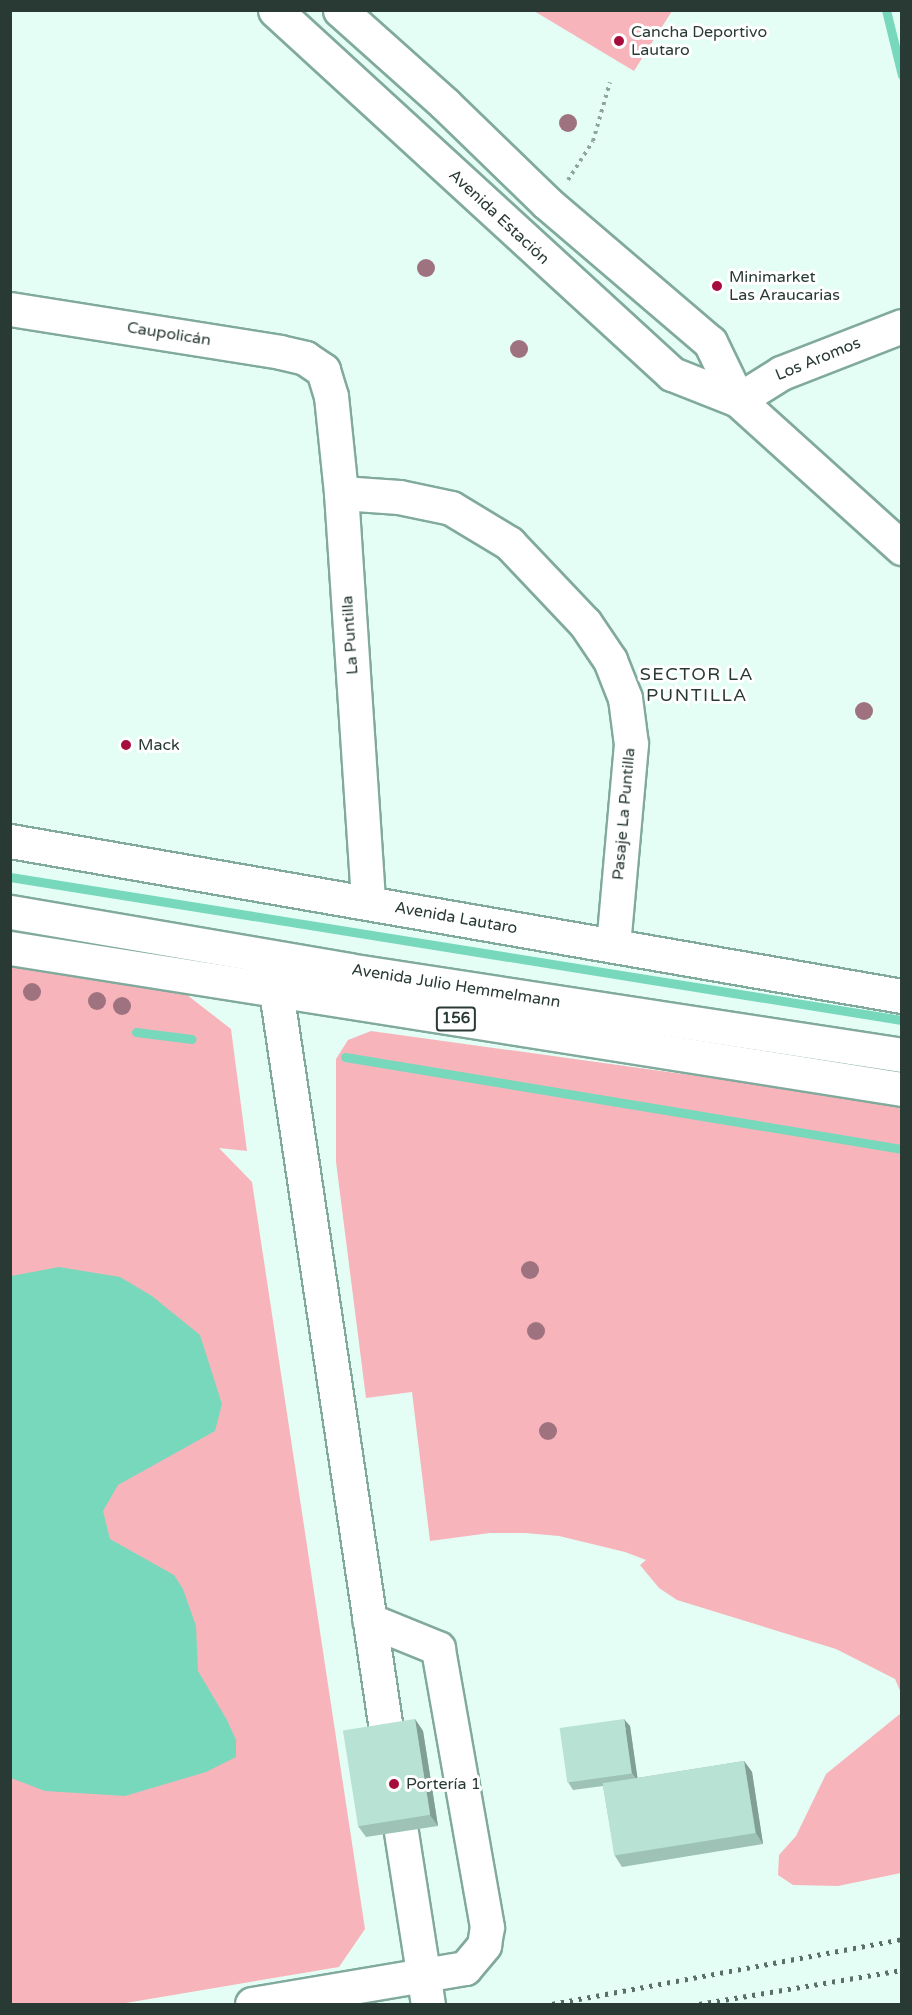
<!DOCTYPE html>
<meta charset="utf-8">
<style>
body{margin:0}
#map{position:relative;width:912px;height:2015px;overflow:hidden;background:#e4fef5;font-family:"Varela Round",sans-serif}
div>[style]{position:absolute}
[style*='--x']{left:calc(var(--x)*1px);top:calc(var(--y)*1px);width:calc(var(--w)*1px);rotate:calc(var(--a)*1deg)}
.green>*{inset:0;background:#f7b5bb}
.water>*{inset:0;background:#78d8bc}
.stream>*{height:9px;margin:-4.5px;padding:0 4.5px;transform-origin:4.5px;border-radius:4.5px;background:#78d8bc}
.path>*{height:4px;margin-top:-2px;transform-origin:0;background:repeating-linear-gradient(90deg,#8ea49d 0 3px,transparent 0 7.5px)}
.roads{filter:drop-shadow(2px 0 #81aa9c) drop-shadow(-2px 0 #81aa9c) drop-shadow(0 2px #81aa9c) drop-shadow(0 -2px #81aa9c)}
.minor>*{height:33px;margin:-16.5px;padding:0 16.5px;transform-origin:16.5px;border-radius:16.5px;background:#fff}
.highway>*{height:33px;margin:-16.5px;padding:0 16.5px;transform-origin:16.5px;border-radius:16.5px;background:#fff}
.rail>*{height:4.5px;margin-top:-2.25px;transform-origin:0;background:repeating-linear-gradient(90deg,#5b6e68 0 3px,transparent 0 9px)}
.trees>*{width:18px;height:18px;margin:-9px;border-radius:50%;background:#9f7280}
.wall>*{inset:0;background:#9ec3b6}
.shaded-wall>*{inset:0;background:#819f94}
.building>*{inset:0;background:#b8e3d4;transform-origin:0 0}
.dots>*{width:16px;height:16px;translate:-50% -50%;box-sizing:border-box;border:3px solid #fff;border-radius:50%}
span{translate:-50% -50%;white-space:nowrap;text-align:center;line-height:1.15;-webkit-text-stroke:6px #fff;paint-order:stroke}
.shield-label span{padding:2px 4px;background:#fff;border:2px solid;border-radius:4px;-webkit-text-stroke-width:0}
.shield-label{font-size:15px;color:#293a34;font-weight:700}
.poi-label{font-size:16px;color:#293a34}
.left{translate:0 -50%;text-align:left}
.street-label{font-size:16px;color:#293a34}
.neighbourhood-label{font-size:18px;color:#293a34;letter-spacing:1.5px}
.frame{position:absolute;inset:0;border:12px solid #293a34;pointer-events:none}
</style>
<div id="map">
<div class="green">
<div style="clip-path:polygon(534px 11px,672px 11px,634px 71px)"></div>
<div style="clip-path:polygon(10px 964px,182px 991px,231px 1029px,247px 1151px,219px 1148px,252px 1182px,365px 1929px,339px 1967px,120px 2004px,11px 2004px)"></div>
<div style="clip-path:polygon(371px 1031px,901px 1104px,901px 1693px,895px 1679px,836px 1649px,677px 1600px,659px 1588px,640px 1565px,646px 1560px,625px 1552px,559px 1536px,525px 1533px,490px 1533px,430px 1541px,412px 1392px,366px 1398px,336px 1162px,336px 1059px,348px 1040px)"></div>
<div style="clip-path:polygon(901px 1713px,901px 1873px,838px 1886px,793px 1885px,778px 1875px,779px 1855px,796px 1836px,826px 1774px)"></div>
</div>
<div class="water">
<div style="clip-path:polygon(59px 1267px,120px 1277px,152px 1296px,200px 1335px,222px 1404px,215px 1431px,118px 1485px,103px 1511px,110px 1539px,174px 1575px,183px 1589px,196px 1626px,198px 1671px,227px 1720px,236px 1740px,236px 1757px,206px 1772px,125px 1796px,45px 1791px,11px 1778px,11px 1276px)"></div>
</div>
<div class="stream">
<div style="--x:886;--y:10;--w:67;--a:76.2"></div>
<div style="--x:10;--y:877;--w:903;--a:9.11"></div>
<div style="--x:136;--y:1032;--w:56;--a:7.1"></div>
<div style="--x:345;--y:1057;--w:565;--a:9.38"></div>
</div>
<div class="path">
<div style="--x:568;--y:180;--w:46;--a:-57.3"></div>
<div style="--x:593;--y:141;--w:61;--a:-73.9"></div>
</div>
<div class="roads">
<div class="minor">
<div style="--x:275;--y:10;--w:539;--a:42.52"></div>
<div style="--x:672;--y:374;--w:71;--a:21.5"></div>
<div style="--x:738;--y:400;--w:221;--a:42.1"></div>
<div style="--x:340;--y:10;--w:141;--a:41.8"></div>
<div style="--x:445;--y:104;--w:142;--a:44.1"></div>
<div style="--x:547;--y:203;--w:214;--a:40.5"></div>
<div style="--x:710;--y:342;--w:64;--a:64.2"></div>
<div style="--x:10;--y:309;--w:273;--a:9"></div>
<div style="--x:280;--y:352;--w:26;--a:13"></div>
<div style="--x:305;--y:358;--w:22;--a:34"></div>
<div style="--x:323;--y:370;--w:27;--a:73"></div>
<div style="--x:331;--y:396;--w:98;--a:84.1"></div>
<div style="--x:341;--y:493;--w:411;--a:86.2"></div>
<div style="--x:738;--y:400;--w:51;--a:-32.1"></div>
<div style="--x:781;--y:373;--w:130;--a:-21.2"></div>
<div style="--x:341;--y:493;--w:58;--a:3.9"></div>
<div style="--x:399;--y:497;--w:53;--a:11.9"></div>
<div style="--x:451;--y:508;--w:68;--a:31.1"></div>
<div style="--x:509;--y:543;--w:110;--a:46.5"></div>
<div style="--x:585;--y:623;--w:45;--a:56"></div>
<div style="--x:610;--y:660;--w:41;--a:68.5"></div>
<div style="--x:625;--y:698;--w:46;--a:82.6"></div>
<div style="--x:631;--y:744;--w:202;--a:95.1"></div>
<div style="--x:10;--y:841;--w:905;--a:9.86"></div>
<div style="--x:272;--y:964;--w:781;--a:81.53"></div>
<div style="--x:401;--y:1832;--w:174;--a:81.1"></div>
<div style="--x:252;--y:2004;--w:216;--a:-9.6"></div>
<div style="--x:465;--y:1968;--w:30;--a:-50"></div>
<div style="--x:484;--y:1945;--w:18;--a:-81"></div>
<div style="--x:487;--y:1927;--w:283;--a:-100"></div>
<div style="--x:438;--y:1648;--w:74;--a:-157.9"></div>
</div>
<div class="highway">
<div style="--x:10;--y:912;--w:343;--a:9.7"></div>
<div style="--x:348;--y:970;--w:560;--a:8.72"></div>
<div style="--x:10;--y:948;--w:903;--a:8.98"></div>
</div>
</div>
<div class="rail">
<div style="--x:552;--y:2004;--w:356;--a:-10.5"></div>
<div style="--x:699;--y:2004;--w:206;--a:-9.5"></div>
</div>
<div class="trees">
<div style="left:568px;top:123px"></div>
<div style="left:426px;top:268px"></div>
<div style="left:519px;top:349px"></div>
<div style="left:864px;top:711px"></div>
<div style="left:32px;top:992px"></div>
<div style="left:97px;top:1001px"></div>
<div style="left:122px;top:1006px"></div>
<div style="left:530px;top:1270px"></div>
<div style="left:536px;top:1331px"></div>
<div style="left:548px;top:1431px"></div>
</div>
<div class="wall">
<div style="clip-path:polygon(415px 1719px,423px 1731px,438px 1826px,366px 1837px,358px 1826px)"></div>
<div style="clip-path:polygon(630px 1726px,637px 1778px,744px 1761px,752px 1772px,763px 1844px,622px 1867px,615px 1856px,603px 1786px,573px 1790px,568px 1782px)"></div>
</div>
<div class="shaded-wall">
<div style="clip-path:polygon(415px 1719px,423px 1731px,438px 1826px,430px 1815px)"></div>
<div style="clip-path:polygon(624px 1719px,630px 1726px,638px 1781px,632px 1773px)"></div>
<div style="clip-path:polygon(744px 1761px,752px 1772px,763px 1844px,756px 1833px)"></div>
</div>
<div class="building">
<div style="left:415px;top:1719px;width:97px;height:73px;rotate:81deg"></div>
<div style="left:624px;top:1719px;width:55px;height:65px;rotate:82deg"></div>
<div style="left:744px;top:1761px;width:73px;height:143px;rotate:81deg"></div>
</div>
<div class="dots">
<div style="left:619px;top:41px;background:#a60d3d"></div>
<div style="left:717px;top:286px;background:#a60d3d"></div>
<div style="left:126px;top:745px;background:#a60d3d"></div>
<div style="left:394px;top:1784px;background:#a60d3d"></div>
</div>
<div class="shield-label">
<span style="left:456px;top:1019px">156</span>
</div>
<div class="poi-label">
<span class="left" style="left:631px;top:41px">Cancha Deportivo<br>Lautaro</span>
<span class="left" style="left:729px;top:286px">Minimarket<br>Las Araucarias</span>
<span class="left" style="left:138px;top:745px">Mack</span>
<span class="left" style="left:406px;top:1784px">Portería 1</span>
</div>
<div class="street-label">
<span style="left:499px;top:217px;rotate:43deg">Avenida Estación</span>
<span style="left:169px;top:334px;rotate:9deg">Caupolicán</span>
<span style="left:818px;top:359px;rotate:-22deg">Los Aromos</span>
<span style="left:350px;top:635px;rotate:-94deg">La Puntilla</span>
<span style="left:624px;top:814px;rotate:-85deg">Pasaje La Puntilla</span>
<span style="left:456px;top:918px;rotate:10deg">Avenida Lautaro</span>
<span style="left:456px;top:986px;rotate:9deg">Avenida Julio Hemmelmann</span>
</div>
<div class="neighbourhood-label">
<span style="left:697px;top:685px">SECTOR LA<br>PUNTILLA</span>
</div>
<div class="frame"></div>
</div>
